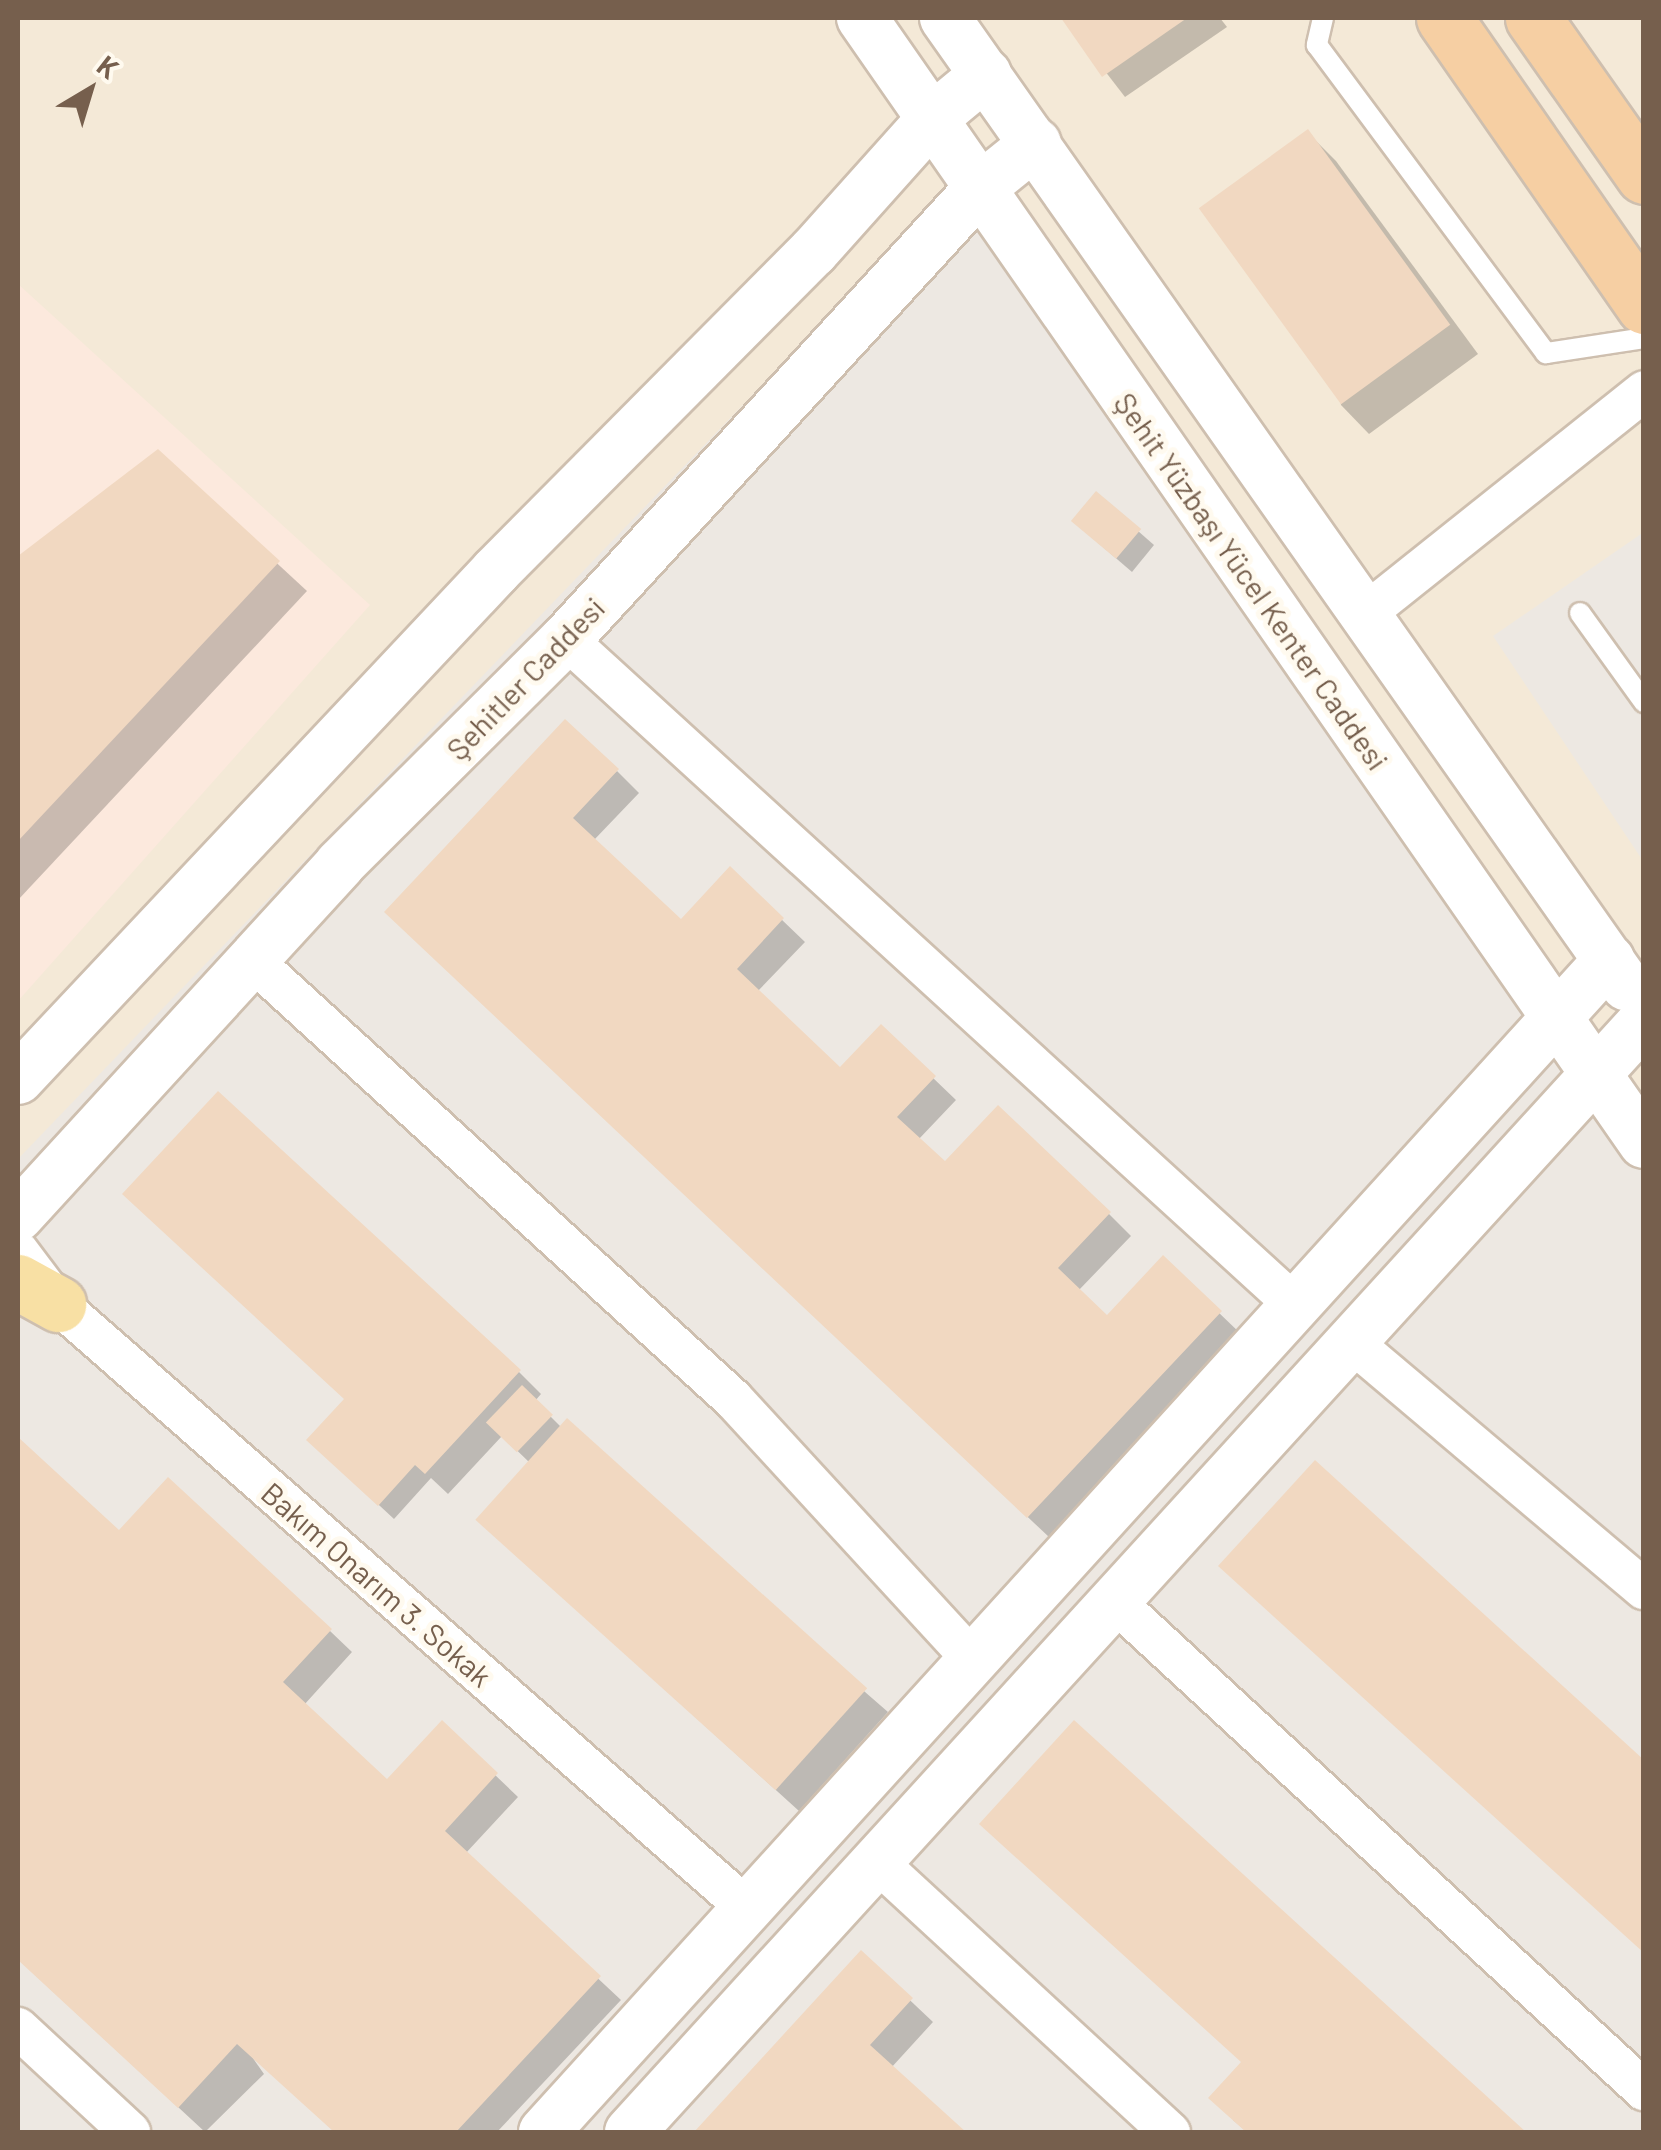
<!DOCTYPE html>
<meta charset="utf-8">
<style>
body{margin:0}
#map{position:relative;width:1661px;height:2150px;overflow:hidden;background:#fcf6e9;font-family:Barlow,sans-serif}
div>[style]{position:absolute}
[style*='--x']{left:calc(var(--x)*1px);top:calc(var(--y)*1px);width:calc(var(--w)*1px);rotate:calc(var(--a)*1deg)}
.residential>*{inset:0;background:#f4e9d7}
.commercial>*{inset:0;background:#fce9dd}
.industrial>*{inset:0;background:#ede8e2}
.shadow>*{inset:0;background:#0003}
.building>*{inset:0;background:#f1d8c1;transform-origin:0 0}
.roads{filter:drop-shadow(2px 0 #cebfaf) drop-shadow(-2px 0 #cebfaf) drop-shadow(0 2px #cebfaf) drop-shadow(0 -2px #cebfaf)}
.service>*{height:20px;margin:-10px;padding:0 10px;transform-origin:10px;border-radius:10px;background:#fff}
.minor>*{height:40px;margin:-20px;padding:0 20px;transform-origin:20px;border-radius:20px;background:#fff}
.tertiary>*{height:50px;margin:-25px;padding:0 25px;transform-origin:25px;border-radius:25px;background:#fff}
.primary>*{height:55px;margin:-27.5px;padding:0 27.5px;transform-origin:27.5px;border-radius:27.5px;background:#f8e0a4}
.trunk>*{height:55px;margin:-27.5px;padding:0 27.5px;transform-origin:27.5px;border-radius:27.5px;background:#f6cfa3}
span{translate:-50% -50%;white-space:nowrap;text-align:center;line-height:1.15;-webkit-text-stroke:10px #fffaef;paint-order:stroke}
.street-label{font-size:30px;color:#765f4d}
.frame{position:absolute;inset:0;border:20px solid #765f4d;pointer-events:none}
.north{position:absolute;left:40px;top:40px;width:100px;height:100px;-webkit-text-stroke:8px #fffaef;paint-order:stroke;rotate:38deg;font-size:28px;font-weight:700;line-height:40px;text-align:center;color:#765f4d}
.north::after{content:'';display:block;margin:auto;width:35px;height:45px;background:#765f4d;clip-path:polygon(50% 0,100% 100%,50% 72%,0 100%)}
</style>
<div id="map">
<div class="residential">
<div style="clip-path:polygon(18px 18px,1643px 18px,1643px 1487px,18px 1197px)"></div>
</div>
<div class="commercial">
<div style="clip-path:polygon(18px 284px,370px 605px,18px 1001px)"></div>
</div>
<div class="industrial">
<div style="clip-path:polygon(984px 154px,1643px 1105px,1643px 2132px,18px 2132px,18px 1159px)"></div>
<div style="clip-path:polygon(1641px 534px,1643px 537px,1643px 861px,1493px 636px)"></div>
</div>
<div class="shadow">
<div style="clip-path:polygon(1064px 18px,1220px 18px,1227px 27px,1125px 97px)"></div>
<div style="clip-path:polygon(1307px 132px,1336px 161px,1478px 354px,1369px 434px,1341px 405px)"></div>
<div style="clip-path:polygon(158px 453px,307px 591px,18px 900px,18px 559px)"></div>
<div style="clip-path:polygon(1097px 495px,1154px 545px,1132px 572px,1089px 535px)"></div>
<div style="clip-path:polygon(617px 771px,639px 793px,594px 840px,681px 922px,730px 870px,805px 942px,757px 992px,841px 1071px,881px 1028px,956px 1100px,918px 1140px,945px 1165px,1109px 1214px,1131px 1236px,1078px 1291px,1107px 1318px,1163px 1259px,1242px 1335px,1050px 1538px,409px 934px)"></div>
<div style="clip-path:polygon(218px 1094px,519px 1372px,541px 1394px,535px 1401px,562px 1428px,888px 1712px,799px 1811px,501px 1541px,530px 1463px,502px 1436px,448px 1494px,431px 1478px,394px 1519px,324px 1454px,346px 1400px)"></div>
<div style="clip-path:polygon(18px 1440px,119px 1534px,330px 1631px,352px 1652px,304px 1705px,388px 1782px,442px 1724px,518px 1797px,465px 1854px,621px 2000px,497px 2132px,335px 2132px,250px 2054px,264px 2074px,205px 2132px,18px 1959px)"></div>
<div style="clip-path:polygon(1074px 1723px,1523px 2132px,1247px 2132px,1233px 2120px,1243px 2063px)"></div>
<div style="clip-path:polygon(861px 1954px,933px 2022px,891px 2068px,962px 2132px,697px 2132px)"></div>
</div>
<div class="building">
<div style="clip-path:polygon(1061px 18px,1187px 18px,1102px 77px)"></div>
<div style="left:1308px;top:129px;width:242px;height:135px;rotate:54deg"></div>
<div style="clip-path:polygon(158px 449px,280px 561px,18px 841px,18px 556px)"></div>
<div style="left:1096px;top:491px;width:59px;height:39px;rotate:40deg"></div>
<div style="clip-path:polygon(565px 719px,619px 769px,573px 818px,681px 919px,730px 866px,784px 918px,737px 969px,840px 1067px,881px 1024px,936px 1076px,897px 1117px,945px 1161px,998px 1105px,1111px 1212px,1058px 1268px,1107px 1315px,1163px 1255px,1222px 1311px,1027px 1518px,384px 912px)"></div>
<div style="clip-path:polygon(218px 1091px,521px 1370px,425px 1474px,415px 1465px,378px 1506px,306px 1440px,344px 1399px,122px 1194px)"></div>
<div style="left:522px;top:1385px;width:43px;height:52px;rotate:44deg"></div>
<div style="left:567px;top:1418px;width:404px;height:137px;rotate:42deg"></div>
<div style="clip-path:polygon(18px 1437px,119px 1530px,168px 1477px,222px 1527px,332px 1629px,283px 1682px,387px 1779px,442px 1720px,498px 1773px,445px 1831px,601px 1976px,456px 2132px,334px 2132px,237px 2044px,178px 2108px,18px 1960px)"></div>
<div style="clip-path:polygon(1315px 1460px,1644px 1760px,1644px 1953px,1218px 1566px)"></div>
<div style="clip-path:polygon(1074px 1720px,1526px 2132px,1246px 2132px,1208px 2098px,1241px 2062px,979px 1824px)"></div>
<div style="clip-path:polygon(861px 1950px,913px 1998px,870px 2045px,966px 2132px,694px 2132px)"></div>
</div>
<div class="roads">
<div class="service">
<div style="--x:1323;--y:18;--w:28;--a:103"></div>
<div style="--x:1317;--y:45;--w:384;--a:53.4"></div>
<div style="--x:1546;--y:353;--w:99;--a:-8.7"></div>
<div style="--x:1580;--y:613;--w:110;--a:54.3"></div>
</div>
<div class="minor">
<div style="--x:1365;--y:614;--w:357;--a:-38.6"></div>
<div style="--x:566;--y:639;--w:986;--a:42.41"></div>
<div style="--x:253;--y:961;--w:650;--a:42.38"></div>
<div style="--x:733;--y:1399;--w:353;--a:47.4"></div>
<div style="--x:18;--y:1251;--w:66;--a:53"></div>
<div style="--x:58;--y:1304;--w:916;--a:41.24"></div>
<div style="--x:1349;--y:1340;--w:386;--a:40.2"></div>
<div style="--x:1113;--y:1600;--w:723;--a:42.7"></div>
<div style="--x:876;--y:1861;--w:400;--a:42.7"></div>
<div style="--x:18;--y:2028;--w:153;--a:42.9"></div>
</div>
<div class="tertiary">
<div style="--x:862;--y:18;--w:1370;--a:55.2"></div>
<div style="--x:945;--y:18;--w:1183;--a:54.85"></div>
<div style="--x:18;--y:1079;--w:698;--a:-46.74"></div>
<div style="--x:496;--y:571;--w:450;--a:-45.2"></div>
<div style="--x:813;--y:252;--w:180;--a:-48.2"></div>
<div style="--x:933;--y:118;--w:69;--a:-39.7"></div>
<div style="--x:18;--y:1216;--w:477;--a:-47.5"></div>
<div style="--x:340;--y:864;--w:319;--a:-44.9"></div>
<div style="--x:566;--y:639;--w:611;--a:-47.45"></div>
<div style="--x:979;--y:189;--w:73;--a:-38.9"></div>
<div style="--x:544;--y:2132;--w:1584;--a:-47.74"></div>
<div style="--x:630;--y:2132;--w:1504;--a:-47.61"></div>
</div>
<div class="primary">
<div style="--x:18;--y:1282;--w:46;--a:28.8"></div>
</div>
<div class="trunk">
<div style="--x:1444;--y:18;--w:351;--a:55.2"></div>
<div style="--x:1533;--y:18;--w:193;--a:54.9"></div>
</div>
</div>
<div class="street-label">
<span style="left:1252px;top:581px;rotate:55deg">Şehit Yüzbaşı Yücel Kenter Caddesi</span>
<span style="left:525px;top:678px;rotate:-46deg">Şehitler Caddesi</span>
<span style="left:377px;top:1584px;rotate:41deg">Bakım Onarım 3. Sokak</span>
</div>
<div class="frame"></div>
<div class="north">K</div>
</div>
